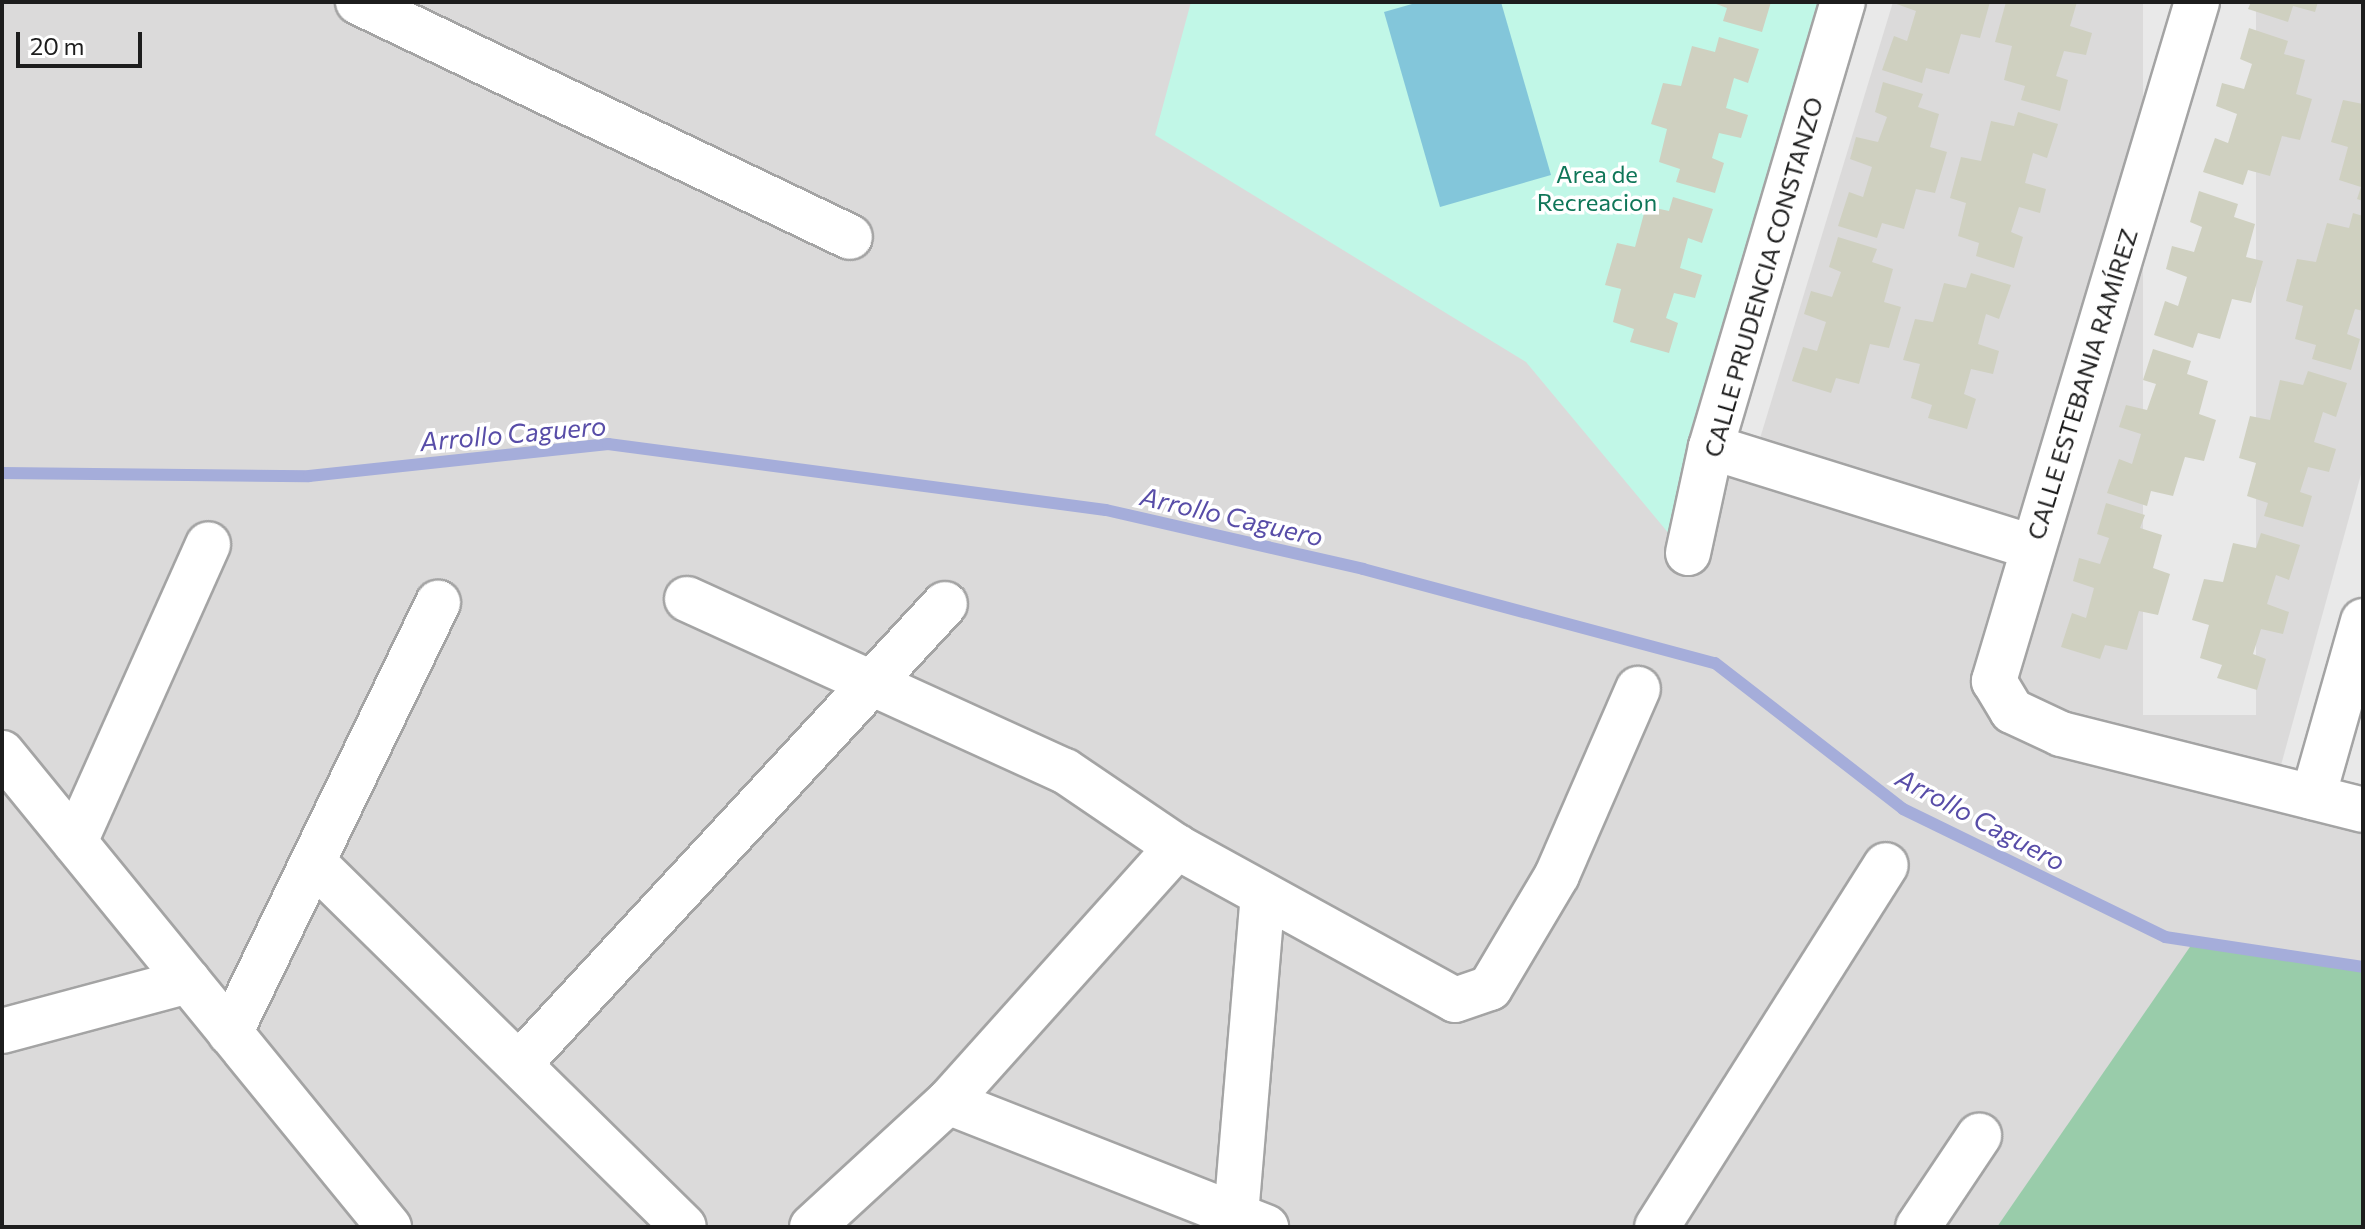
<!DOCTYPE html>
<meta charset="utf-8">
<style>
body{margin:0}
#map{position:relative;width:2365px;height:1229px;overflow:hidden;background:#ebeee3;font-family:Commissioner,sans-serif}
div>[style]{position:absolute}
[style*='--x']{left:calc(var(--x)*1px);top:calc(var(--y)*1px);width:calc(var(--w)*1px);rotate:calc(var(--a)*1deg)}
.residential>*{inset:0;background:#dbdada;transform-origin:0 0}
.forest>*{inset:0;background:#9ca}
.park>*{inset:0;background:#c1f7e7}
.pitch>*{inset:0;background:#83c6da}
.parking>*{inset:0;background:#e9e9e9;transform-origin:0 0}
.stream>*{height:12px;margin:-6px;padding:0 6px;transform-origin:6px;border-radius:6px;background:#a5adda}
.building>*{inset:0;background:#cfd0c0}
.roads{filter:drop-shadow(2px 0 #a4a4a4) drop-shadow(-2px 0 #a4a4a4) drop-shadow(0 2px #a4a4a4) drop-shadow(0 -2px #a4a4a4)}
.minor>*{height:44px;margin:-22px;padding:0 22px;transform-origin:22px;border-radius:22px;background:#fff}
span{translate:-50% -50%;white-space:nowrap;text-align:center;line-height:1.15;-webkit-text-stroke:7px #fff;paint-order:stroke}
.park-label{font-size:24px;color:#0f7658}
.street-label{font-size:24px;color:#1d1d1d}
.water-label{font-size:26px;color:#584da8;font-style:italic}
.frame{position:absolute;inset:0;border:4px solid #1d1d1d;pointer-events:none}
.scale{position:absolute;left:16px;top:32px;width:126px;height:36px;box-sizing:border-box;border:4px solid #1d1d1d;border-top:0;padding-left:10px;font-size:24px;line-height:28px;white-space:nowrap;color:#1d1d1d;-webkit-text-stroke:6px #fff;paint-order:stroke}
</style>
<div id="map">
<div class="residential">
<div style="left:2px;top:2px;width:2361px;height:1225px"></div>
</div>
<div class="forest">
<div style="clip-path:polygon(2194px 941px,2363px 967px,2363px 1227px,1997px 1227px)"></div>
</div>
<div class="park">
<div style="clip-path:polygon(1191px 2px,1843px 2px,1685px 553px,1526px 362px,1155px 135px)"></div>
</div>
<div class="pitch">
<div style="clip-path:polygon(1419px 2px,1501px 2px,1551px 175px,1440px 207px,1384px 12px)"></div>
</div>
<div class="parking">
<div style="clip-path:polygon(1843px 2px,1893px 2px,1754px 458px,1713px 448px)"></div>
<div style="left:2143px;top:2px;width:113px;height:713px"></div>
<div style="clip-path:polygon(2363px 467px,2363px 810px,2275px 787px)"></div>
</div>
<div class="stream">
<div style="--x:2;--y:473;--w:307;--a:0.6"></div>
<div style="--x:309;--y:476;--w:301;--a:-6.1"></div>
<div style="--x:608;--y:444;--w:502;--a:7.55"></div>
<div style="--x:1106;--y:510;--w:264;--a:12.9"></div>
<div style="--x:1363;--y:569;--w:364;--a:15"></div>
<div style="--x:1715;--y:663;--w:238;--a:37.8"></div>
<div style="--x:1903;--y:809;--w:292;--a:26"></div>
<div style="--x:2165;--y:937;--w:200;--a:8.6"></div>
</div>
<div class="building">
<div style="clip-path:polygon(1711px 2px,1771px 2px,1762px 32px,1723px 21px,1727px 8px)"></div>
<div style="clip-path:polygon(1891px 2px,1990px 2px,1980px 38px,1961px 34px,1949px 74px,1926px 68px,1922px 83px,1882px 70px,1894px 36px,1907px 41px,1916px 11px)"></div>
<div style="clip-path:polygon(2006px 2px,2077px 2px,2070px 26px,2092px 33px,2086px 55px,2064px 51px,2056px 76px,2068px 80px,2060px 111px,2021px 100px,2025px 86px,2004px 80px,2012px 46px,1995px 42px)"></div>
<div style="clip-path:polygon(2251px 2px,2318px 2px,2315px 12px,2293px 6px,2288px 22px,2248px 9px)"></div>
<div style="clip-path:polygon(2249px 28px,2288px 41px,2284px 54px,2305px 60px,2296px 94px,2312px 99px,2300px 140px,2282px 136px,2270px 176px,2248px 170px,2243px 185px,2203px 172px,2215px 138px,2228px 143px,2237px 114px,2216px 106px,2222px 83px,2244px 89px,2252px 64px,2240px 59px)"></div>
<div style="clip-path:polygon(1719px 37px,1759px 49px,1748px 83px,1734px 78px,1726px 108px,1748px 115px,1741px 138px,1719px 133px,1712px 158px,1724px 163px,1715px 193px,1676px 182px,1680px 169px,1659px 162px,1667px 129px,1651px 124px,1663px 83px,1681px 86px,1692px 46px,1715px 52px)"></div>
<div style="clip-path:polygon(1883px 82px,1923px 94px,1918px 107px,1939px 114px,1930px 147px,1947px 152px,1935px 193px,1916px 189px,1904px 229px,1882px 223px,1877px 238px,1838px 226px,1849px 192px,1863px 197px,1872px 167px,1850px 159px,1856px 137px,1878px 142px,1887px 117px,1875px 112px)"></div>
<div style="clip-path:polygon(2343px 100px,2363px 104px,2363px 201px,2357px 199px,2361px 187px,2339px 180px,2348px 147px,2331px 142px)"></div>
<div style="clip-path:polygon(2018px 112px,2058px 124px,2047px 158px,2033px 153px,2025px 183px,2046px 189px,2040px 213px,2019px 207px,2011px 232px,2023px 237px,2014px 268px,1976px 256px,1979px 243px,1958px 236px,1966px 203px,1950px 198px,1961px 157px,1981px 161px,1991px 121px,2014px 126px)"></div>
<div style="clip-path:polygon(2199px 191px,2238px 204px,2234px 217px,2255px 224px,2246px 257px,2263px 261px,2251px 303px,2232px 299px,2220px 339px,2198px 333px,2193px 348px,2154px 335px,2165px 301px,2178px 306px,2187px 277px,2166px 269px,2172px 246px,2194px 252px,2202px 227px,2190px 222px)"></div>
<div style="clip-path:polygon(1673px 197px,1713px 209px,1702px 243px,1688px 238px,1680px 268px,1702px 275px,1695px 298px,1674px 293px,1666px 318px,1678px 323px,1669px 353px,1630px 342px,1634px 329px,1613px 322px,1621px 289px,1605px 285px,1617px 243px,1635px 247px,1646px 206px,1669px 211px)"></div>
<div style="clip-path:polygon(2353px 213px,2363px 216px,2363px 311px,2355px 309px,2347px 334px,2360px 339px,2351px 370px,2312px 359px,2316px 345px,2295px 339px,2303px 306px,2286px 301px,2297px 259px,2316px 262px,2327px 223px,2349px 228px)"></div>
<div style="clip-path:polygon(1838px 237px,1877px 249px,1872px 262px,1893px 269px,1884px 302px,1901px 307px,1889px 348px,1870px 344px,1859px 384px,1836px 378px,1831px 393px,1792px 381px,1803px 347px,1817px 351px,1826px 322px,1804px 314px,1811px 291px,1832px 297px,1841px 272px,1829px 267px)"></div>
<div style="clip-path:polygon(1971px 273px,2011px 285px,1999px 319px,1986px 314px,1978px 344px,1999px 351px,1993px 374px,1971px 369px,1964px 394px,1976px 399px,1967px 429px,1928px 418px,1932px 405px,1911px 398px,1920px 364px,1903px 360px,1915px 319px,1933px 322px,1944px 283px,1966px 288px)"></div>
<div style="clip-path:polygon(2153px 349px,2191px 361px,2187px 374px,2208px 381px,2199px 414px,2216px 420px,2204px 461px,2185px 457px,2173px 496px,2151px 491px,2147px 506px,2107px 493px,2119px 459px,2132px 464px,2141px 434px,2119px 427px,2126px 405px,2147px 410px,2156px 384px,2143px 380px)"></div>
<div style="clip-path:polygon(2308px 371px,2347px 383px,2336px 417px,2323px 412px,2314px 442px,2336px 449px,2329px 472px,2308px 467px,2300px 492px,2312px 496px,2303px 527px,2264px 516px,2268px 503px,2247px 496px,2256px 463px,2239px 458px,2250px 416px,2270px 420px,2280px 380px,2303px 385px)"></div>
<div style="clip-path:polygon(2106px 503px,2145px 515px,2140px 528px,2162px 535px,2153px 568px,2170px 574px,2158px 615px,2139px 611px,2127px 650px,2105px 645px,2100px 659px,2061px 647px,2072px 613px,2086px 618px,2094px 588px,2073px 581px,2079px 558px,2100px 564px,2109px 538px,2097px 534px)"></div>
<div style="clip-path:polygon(2261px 533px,2300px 545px,2289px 580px,2276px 575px,2267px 604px,2289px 612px,2283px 634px,2261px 629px,2253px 654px,2266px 659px,2257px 690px,2217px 678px,2222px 665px,2200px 658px,2209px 625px,2192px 620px,2204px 579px,2223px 582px,2233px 543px,2256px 548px)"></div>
</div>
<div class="roads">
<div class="minor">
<div style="--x:358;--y:2;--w:545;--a:25.53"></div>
<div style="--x:2197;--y:2;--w:709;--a:106.65"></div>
<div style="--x:1994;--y:681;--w:35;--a:59"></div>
<div style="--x:2012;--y:711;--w:54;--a:25.1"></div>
<div style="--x:2061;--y:734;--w:311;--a:14.1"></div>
<div style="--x:1711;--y:447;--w:336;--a:17.3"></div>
<div style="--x:1688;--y:553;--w:108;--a:-77.8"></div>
<div style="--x:1711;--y:447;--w:464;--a:-73.5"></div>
<div style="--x:687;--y:599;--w:415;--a:24.5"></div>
<div style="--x:1065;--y:771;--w:135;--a:34.2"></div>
<div style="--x:1177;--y:847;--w:317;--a:28.8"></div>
<div style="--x:1455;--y:1000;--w:37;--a:-19"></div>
<div style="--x:1490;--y:988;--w:131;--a:-59.3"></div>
<div style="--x:1557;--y:875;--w:203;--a:-66.5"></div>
<div style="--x:2;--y:753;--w:612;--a:50.77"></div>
<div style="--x:2313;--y:797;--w:183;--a:-74.1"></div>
<div style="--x:75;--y:842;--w:326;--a:-65.9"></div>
<div style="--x:313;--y:862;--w:520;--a:44.53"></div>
<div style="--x:2;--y:1031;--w:193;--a:-15"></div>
<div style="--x:230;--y:1033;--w:478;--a:-64.2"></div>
<div style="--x:521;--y:1062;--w:624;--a:-47.21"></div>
<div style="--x:948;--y:1102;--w:342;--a:21.5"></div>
<div style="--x:812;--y:1227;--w:185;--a:-42.6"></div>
<div style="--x:948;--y:1102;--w:343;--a:-48.1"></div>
<div style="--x:1235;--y:1227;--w:333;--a:-85.2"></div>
<div style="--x:1657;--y:1227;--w:428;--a:-57.7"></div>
<div style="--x:1918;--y:1227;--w:110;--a:-56.2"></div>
</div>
</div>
<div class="park-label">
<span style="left:1597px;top:188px">Area de<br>Recreacion</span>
</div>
<div class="street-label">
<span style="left:1763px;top:277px;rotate:-74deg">CALLE PRUDENCIA CONSTANZO</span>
<span style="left:2082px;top:384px;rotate:-73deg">CALLE ESTEBANIA RAMÍREZ</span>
</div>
<div class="water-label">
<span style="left:513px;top:433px;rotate:-5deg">Arrollo Caguero</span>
<span style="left:1232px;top:516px;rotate:13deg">Arrollo Caguero</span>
<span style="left:1981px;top:819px;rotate:28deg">Arrollo Caguero</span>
</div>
<div class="frame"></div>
<div class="scale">20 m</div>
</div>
